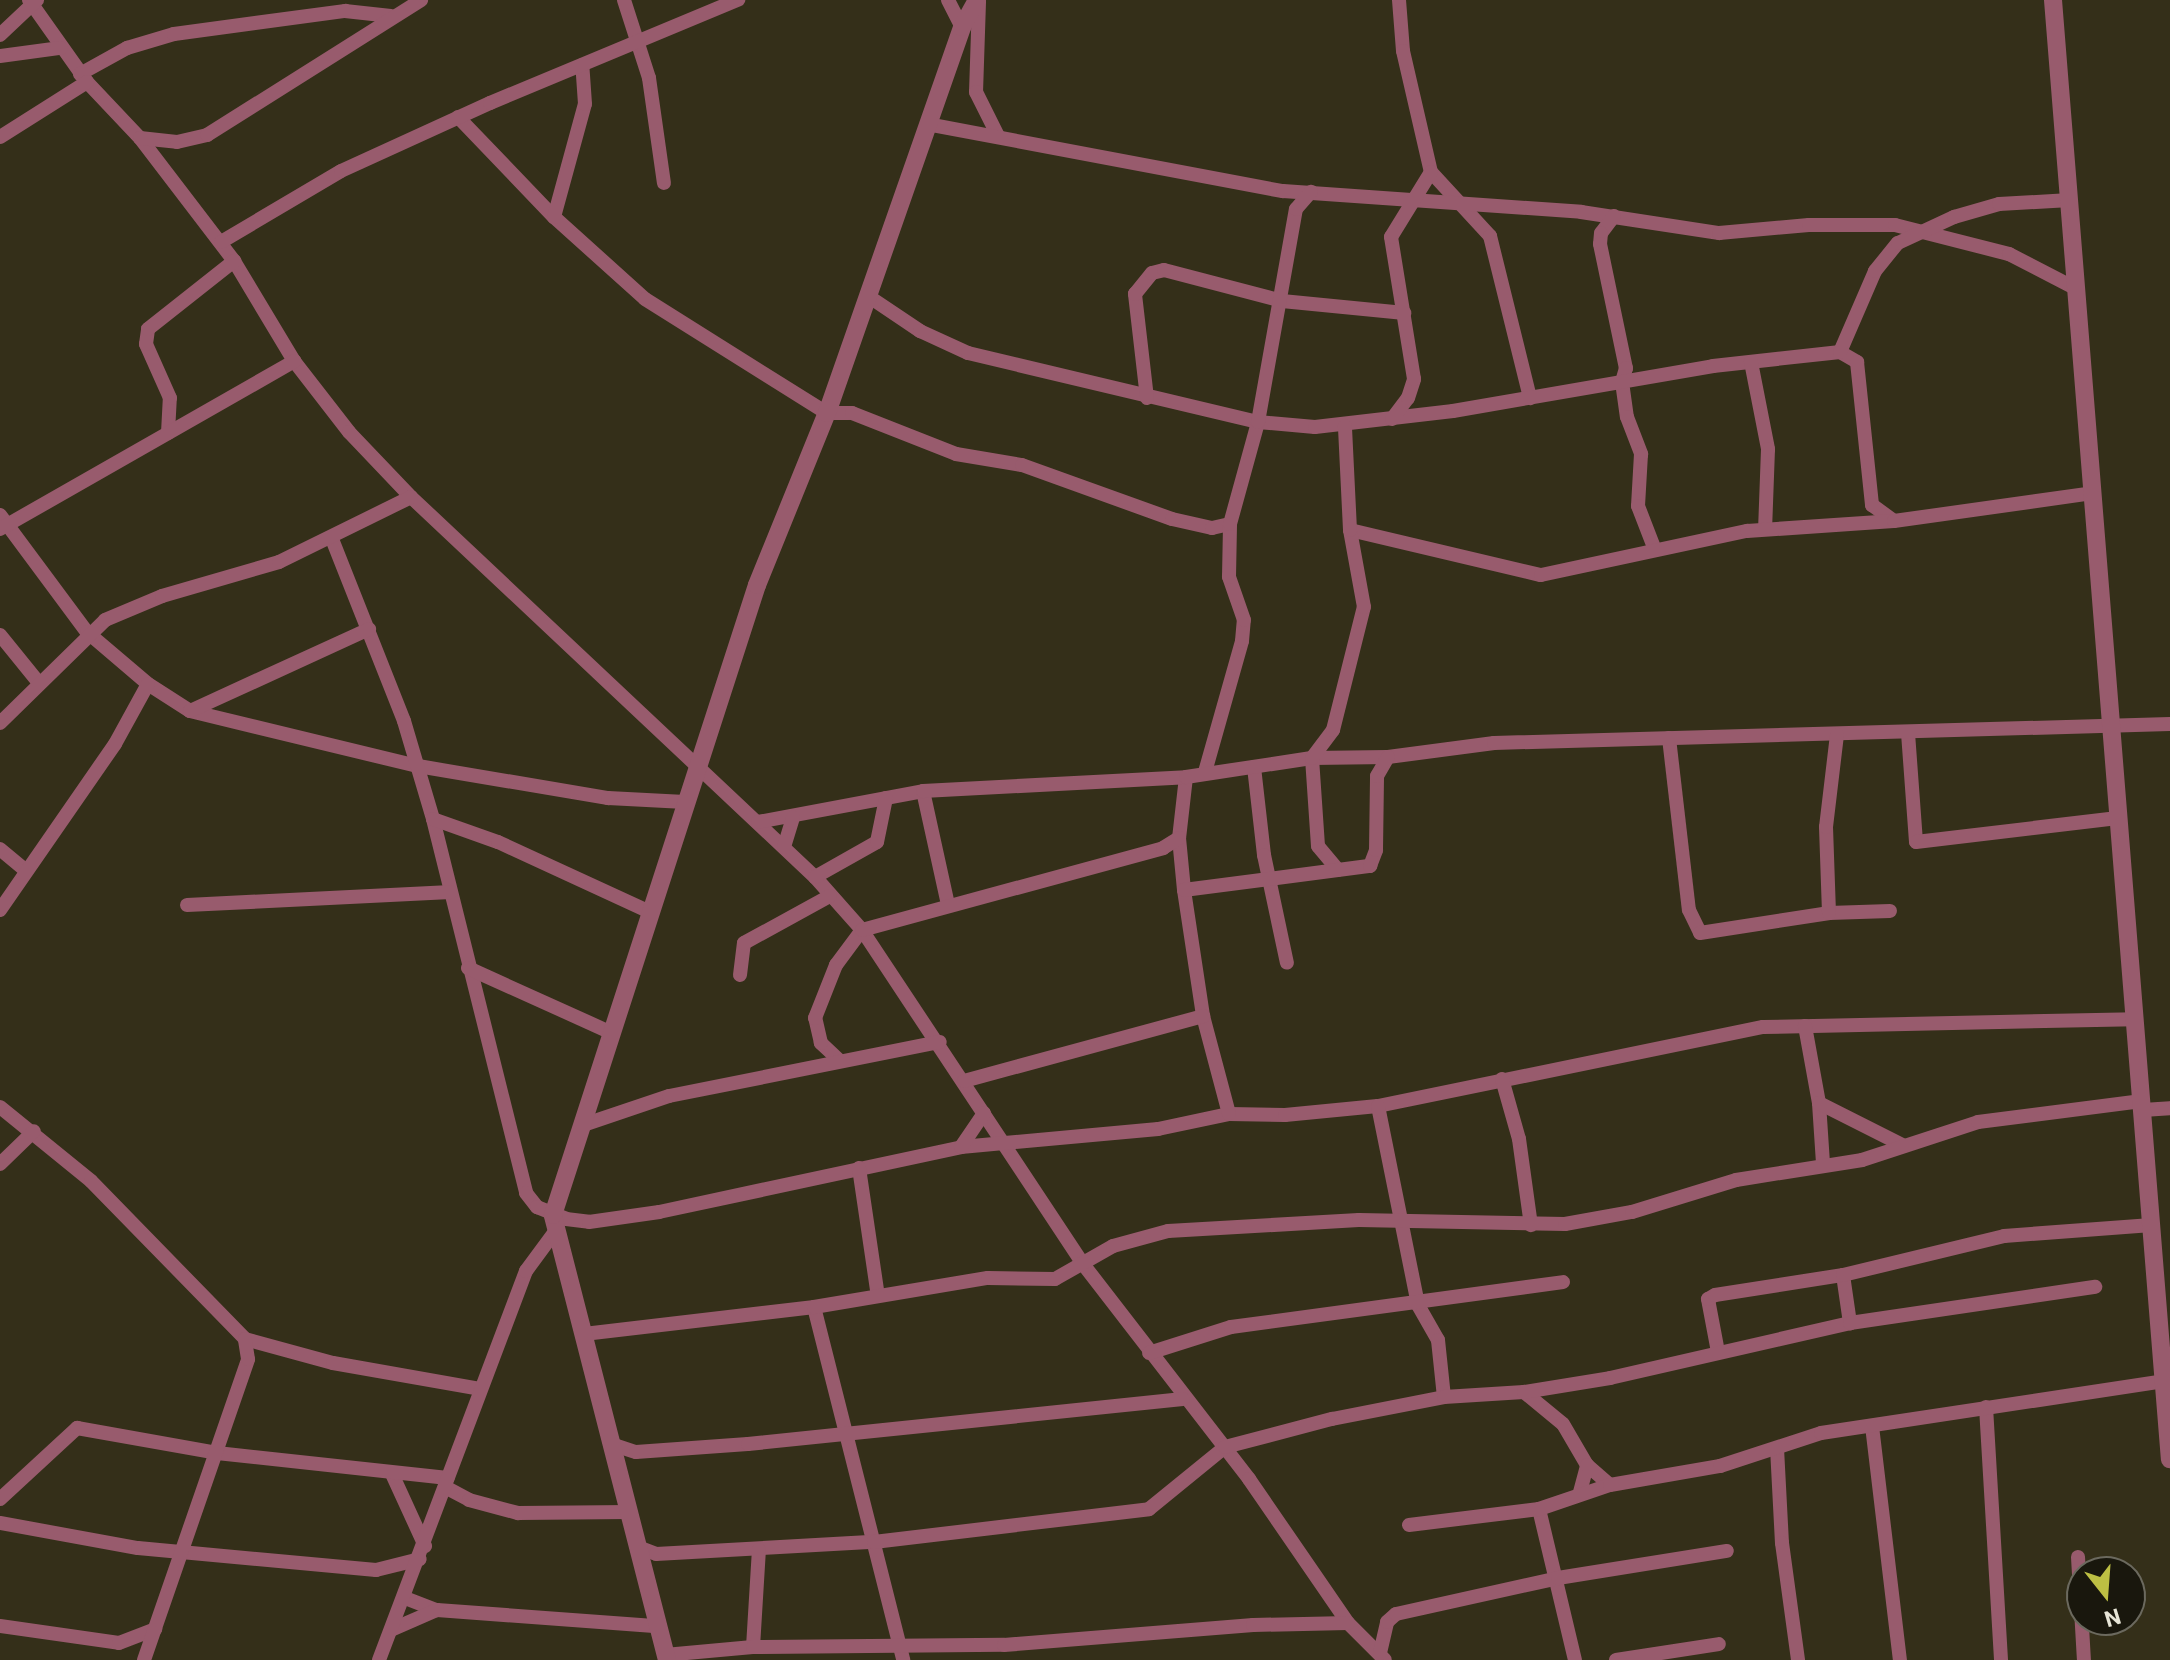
<!DOCTYPE html>
<style>
body{margin:0}
#map{position:relative;width:2170px;height:1660px;overflow:hidden;background:#342f19;font-family:Roboto,sans-serif}
div>[style]{position:absolute}
[style*='--x']{left:calc(var(--x)*1px);top:calc(var(--y)*1px);width:calc(var(--w)*1px);rotate:calc(var(--a)*1deg)}
.minor>*{height:14px;margin:-7px;padding:0 7px;transform-origin:7px;border-radius:7px;background:#985b6d}
.tertiary>*{height:18px;margin:-9px;padding:0 9px;transform-origin:9px;border-radius:9px;background:#985b6d}
span{translate:-50% -50%;white-space:nowrap;text-align:center;line-height:1.15;-webkit-text-stroke:8px #19170d;paint-order:stroke}
.north{position:absolute;left:2066px;top:1556px;width:80px;height:80px;box-sizing:border-box;background:#19170d;border:2px solid #6b695e;border-radius:50%;rotate:163deg;font-size:22px;font-weight:700;line-height:32px;text-align:center;color:#e7e5d7}
.north::after{content:'';display:block;margin:auto;width:28px;height:36px;background:#bdbf43;clip-path:polygon(50% 0,100% 100%,50% 72%,0 100%)}
</style>
<div id="map">
<div class="minor">
<div style="--x:29;--y:0;--w:100;--a:54.7"></div>
<div style="--x:87;--y:82;--w:77;--a:46.6"></div>
<div style="--x:140;--y:138;--w:155;--a:52.6"></div>
<div style="--x:234;--y:261;--w:117;--a:59"></div>
<div style="--x:294;--y:361;--w:90;--a:52.2"></div>
<div style="--x:349;--y:432;--w:90;--a:46.4"></div>
<div style="--x:411;--y:497;--w:555;--a:43.25"></div>
<div style="--x:815;--y:877;--w:71;--a:48.4"></div>
<div style="--x:862;--y:930;--w:400;--a:56.5"></div>
<div style="--x:1083;--y:1264;--w:272;--a:52.3"></div>
<div style="--x:1249;--y:1479;--w:175;--a:55.5"></div>
<div style="--x:1348;--y:1623;--w:52;--a:45"></div>
<div style="--x:624;--y:0;--w:82;--a:72.2"></div>
<div style="--x:649;--y:78;--w:106;--a:81.9"></div>
<div style="--x:948;--y:0;--w:30;--a:63"></div>
<div style="--x:1399;--y:0;--w:51;--a:85.5"></div>
<div style="--x:1403;--y:51;--w:124;--a:77"></div>
<div style="--x:1431;--y:172;--w:87;--a:47.3"></div>
<div style="--x:1490;--y:236;--w:167;--a:76.1"></div>
<div style="--x:979;--y:2;--w:90;--a:91.9"></div>
<div style="--x:976;--y:92;--w:49;--a:63.4"></div>
<div style="--x:0;--y:35;--w:51;--a:-43.4"></div>
<div style="--x:0;--y:56;--w:61;--a:-7.6"></div>
<div style="--x:80;--y:74;--w:54;--a:-29"></div>
<div style="--x:127;--y:48;--w:49;--a:-16.6"></div>
<div style="--x:174;--y:34;--w:173;--a:-7.7"></div>
<div style="--x:345;--y:11;--w:46;--a:6.2"></div>
<div style="--x:458;--y:117;--w:139;--a:46.2"></div>
<div style="--x:554;--y:217;--w:122;--a:42"></div>
<div style="--x:645;--y:299;--w:215;--a:32.1"></div>
<div style="--x:827;--y:413;--w:25;--a:0"></div>
<div style="--x:852;--y:413;--w:112;--a:21.5"></div>
<div style="--x:956;--y:454;--w:67;--a:9.5"></div>
<div style="--x:1022;--y:465;--w:159;--a:19.8"></div>
<div style="--x:1172;--y:519;--w:41;--a:12.7"></div>
<div style="--x:1212;--y:528;--w:18;--a:-13"></div>
<div style="--x:927;--y:124;--w:362;--a:10.7"></div>
<div style="--x:1283;--y:191;--w:299;--a:4"></div>
<div style="--x:1581;--y:212;--w:140;--a:8.7"></div>
<div style="--x:1719;--y:233;--w:90;--a:-5.1"></div>
<div style="--x:1809;--y:225;--w:86;--a:0"></div>
<div style="--x:1895;--y:225;--w:118;--a:14.3"></div>
<div style="--x:2009;--y:254;--w:74;--a:27.3"></div>
<div style="--x:0;--y:137;--w:103;--a:-32.3"></div>
<div style="--x:140;--y:138;--w:37;--a:6"></div>
<div style="--x:177;--y:142;--w:31;--a:-13"></div>
<div style="--x:207;--y:135;--w:253;--a:-32.2"></div>
<div style="--x:1614;--y:216;--w:21;--a:127"></div>
<div style="--x:1601;--y:233;--w:11;--a:95"></div>
<div style="--x:1600;--y:244;--w:127;--a:78.2"></div>
<div style="--x:1626;--y:368;--w:15;--a:106"></div>
<div style="--x:1622;--y:382;--w:35;--a:82"></div>
<div style="--x:1627;--y:417;--w:40;--a:69"></div>
<div style="--x:1641;--y:454;--w:52;--a:93.3"></div>
<div style="--x:1638;--y:506;--w:47;--a:68.9"></div>
<div style="--x:554;--y:217;--w:117;--a:-74.7"></div>
<div style="--x:585;--y:104;--w:39;--a:-94"></div>
<div style="--x:221;--y:242;--w:139;--a:-30.6"></div>
<div style="--x:341;--y:171;--w:164;--a:-24.5"></div>
<div style="--x:490;--y:103;--w:269;--a:-22.6"></div>
<div style="--x:868;--y:296;--w:63;--a:33.9"></div>
<div style="--x:920;--y:331;--w:53;--a:24.6"></div>
<div style="--x:968;--y:353;--w:298;--a:13.4"></div>
<div style="--x:1258;--y:422;--w:57;--a:5"></div>
<div style="--x:1315;--y:427;--w:139;--a:-6.6"></div>
<div style="--x:1453;--y:411;--w:264;--a:-9.8"></div>
<div style="--x:1713;--y:366;--w:128;--a:-6.3"></div>
<div style="--x:1840;--y:352;--w:20;--a:30"></div>
<div style="--x:1857;--y:362;--w:144;--a:84"></div>
<div style="--x:1872;--y:505;--w:27;--a:36"></div>
<div style="--x:1840;--y:352;--w:88;--a:-66.6"></div>
<div style="--x:1875;--y:271;--w:36;--a:-51"></div>
<div style="--x:1898;--y:243;--w:62;--a:-24.9"></div>
<div style="--x:1954;--y:217;--w:47;--a:-16.1"></div>
<div style="--x:1999;--y:204;--w:71;--a:-3.2"></div>
<div style="--x:1751;--y:362;--w:89;--a:78.9"></div>
<div style="--x:1768;--y:449;--w:80;--a:92.1"></div>
<div style="--x:1147;--y:398;--w:105;--a:-96.6"></div>
<div style="--x:1135;--y:294;--w:27;--a:-51"></div>
<div style="--x:1152;--y:273;--w:12;--a:-14"></div>
<div style="--x:1164;--y:270;--w:122;--a:14.7"></div>
<div style="--x:1282;--y:301;--w:123;--a:5.6"></div>
<div style="--x:1392;--y:419;--w:26;--a:-53"></div>
<div style="--x:1408;--y:398;--w:20;--a:-72"></div>
<div style="--x:1414;--y:379;--w:144;--a:-99.2"></div>
<div style="--x:1391;--y:237;--w:76;--a:-58.4"></div>
<div style="--x:168;--y:433;--w:35;--a:-87"></div>
<div style="--x:170;--y:398;--w:59;--a:-114"></div>
<div style="--x:146;--y:344;--w:15;--a:-82"></div>
<div style="--x:148;--y:329;--w:110;--a:-38.3"></div>
<div style="--x:0;--y:515;--w:146;--a:53.4"></div>
<div style="--x:87;--y:632;--w:80;--a:40.4"></div>
<div style="--x:148;--y:684;--w:50;--a:32.7"></div>
<div style="--x:190;--y:711;--w:235;--a:13.6"></div>
<div style="--x:418;--y:766;--w:193;--a:9.6"></div>
<div style="--x:608;--y:798;--w:77;--a:3"></div>
<div style="--x:0;--y:529;--w:339;--a:-29.7"></div>
<div style="--x:1350;--y:530;--w:196;--a:13.3"></div>
<div style="--x:1541;--y:575;--w:211;--a:-12.1"></div>
<div style="--x:1747;--y:531;--w:147;--a:-3.9"></div>
<div style="--x:1894;--y:521;--w:202;--a:-8"></div>
<div style="--x:332;--y:539;--w:196;--a:68.4"></div>
<div style="--x:404;--y:721;--w:102;--a:73.5"></div>
<div style="--x:433;--y:819;--w:385;--a:76"></div>
<div style="--x:526;--y:1193;--w:18;--a:52"></div>
<div style="--x:537;--y:1207;--w:31;--a:22"></div>
<div style="--x:566;--y:1219;--w:23;--a:7"></div>
<div style="--x:589;--y:1222;--w:71;--a:-8.1"></div>
<div style="--x:659;--y:1212;--w:309;--a:-12.1"></div>
<div style="--x:961;--y:1147;--w:198;--a:-5.2"></div>
<div style="--x:1158;--y:1129;--w:73;--a:-11.9"></div>
<div style="--x:1229;--y:1114;--w:56;--a:1"></div>
<div style="--x:1285;--y:1115;--w:93;--a:-5.5"></div>
<div style="--x:1378;--y:1106;--w:393;--a:-11.6"></div>
<div style="--x:1763;--y:1027;--w:371;--a:-1.2"></div>
<div style="--x:0;--y:635;--w:62;--a:50.9"></div>
<div style="--x:190;--y:711;--w:197;--a:-24.6"></div>
<div style="--x:0;--y:723;--w:147;--a:-44.4"></div>
<div style="--x:105;--y:620;--w:62;--a:-22.8"></div>
<div style="--x:162;--y:596;--w:122;--a:-16.2"></div>
<div style="--x:279;--y:562;--w:147;--a:-26.2"></div>
<div style="--x:1908;--y:733;--w:109;--a:85.8"></div>
<div style="--x:1916;--y:842;--w:203;--a:-6.8"></div>
<div style="--x:1669;--y:738;--w:173;--a:83.4"></div>
<div style="--x:1689;--y:910;--w:25;--a:64"></div>
<div style="--x:1700;--y:933;--w:131;--a:-8.8"></div>
<div style="--x:1829;--y:913;--w:61;--a:-1.9"></div>
<div style="--x:1254;--y:767;--w:89;--a:83.5"></div>
<div style="--x:1264;--y:855;--w:110;--a:78"></div>
<div style="--x:1205;--y:772;--w:136;--a:-74.2"></div>
<div style="--x:1242;--y:641;--w:21;--a:-85"></div>
<div style="--x:1244;--y:620;--w:46;--a:-109.2"></div>
<div style="--x:1229;--y:577;--w:53;--a:-88.9"></div>
<div style="--x:1230;--y:524;--w:106;--a:-74.6"></div>
<div style="--x:1258;--y:422;--w:216;--a:-79.9"></div>
<div style="--x:1296;--y:209;--w:23;--a:-49"></div>
<div style="--x:1186;--y:777;--w:61;--a:96.5"></div>
<div style="--x:1179;--y:838;--w:52;--a:84.5"></div>
<div style="--x:1184;--y:890;--w:127;--a:81.4"></div>
<div style="--x:1203;--y:1016;--w:101;--a:75.1"></div>
<div style="--x:923;--y:791;--w:117;--a:77.6"></div>
<div style="--x:433;--y:819;--w:69;--a:19.5"></div>
<div style="--x:498;--y:842;--w:167;--a:24.7"></div>
<div style="--x:758;--y:822;--w:168;--a:-10.6"></div>
<div style="--x:923;--y:791;--w:263;--a:-3"></div>
<div style="--x:1186;--y:777;--w:127;--a:-8.6"></div>
<div style="--x:1312;--y:758;--w:76;--a:-0.8"></div>
<div style="--x:1388;--y:757;--w:107;--a:-7.5"></div>
<div style="--x:1494;--y:743;--w:676;--a:-1.61"></div>
<div style="--x:784;--y:847;--w:31;--a:-73"></div>
<div style="--x:0;--y:849;--w:31;--a:40"></div>
<div style="--x:1338;--y:870;--w:31;--a:-130"></div>
<div style="--x:1318;--y:846;--w:88;--a:-93.9"></div>
<div style="--x:1312;--y:758;--w:35;--a:-53"></div>
<div style="--x:1333;--y:730;--w:127;--a:-75.9"></div>
<div style="--x:1364;--y:607;--w:78;--a:-100.3"></div>
<div style="--x:1350;--y:530;--w:104;--a:-92.8"></div>
<div style="--x:815;--y:877;--w:71;--a:-29.4"></div>
<div style="--x:877;--y:842;--w:45;--a:-78.4"></div>
<div style="--x:1184;--y:890;--w:188;--a:-7.4"></div>
<div style="--x:1370;--y:866;--w:17;--a:-69"></div>
<div style="--x:1376;--y:850;--w:74;--a:-89.2"></div>
<div style="--x:1377;--y:776;--w:22;--a:-60"></div>
<div style="--x:187;--y:905;--w:264;--a:-2.8"></div>
<div style="--x:0;--y:910;--w:202;--a:-55.3"></div>
<div style="--x:115;--y:744;--w:68;--a:-61.2"></div>
<div style="--x:1829;--y:913;--w:86;--a:-92"></div>
<div style="--x:1826;--y:827;--w:93;--a:-83.2"></div>
<div style="--x:468;--y:968;--w:158;--a:24.3"></div>
<div style="--x:740;--y:975;--w:32;--a:-83"></div>
<div style="--x:744;--y:943;--w:98;--a:-28.7"></div>
<div style="--x:1805;--y:1026;--w:78;--a:79.7"></div>
<div style="--x:1819;--y:1103;--w:61;--a:86.2"></div>
<div style="--x:839;--y:1060;--w:25;--a:-137"></div>
<div style="--x:821;--y:1043;--w:26;--a:-103"></div>
<div style="--x:815;--y:1018;--w:57;--a:-68.4"></div>
<div style="--x:836;--y:965;--w:44;--a:-53.4"></div>
<div style="--x:862;--y:930;--w:312;--a:-15.2"></div>
<div style="--x:1163;--y:848;--w:19;--a:-32"></div>
<div style="--x:1502;--y:1079;--w:62;--a:74.2"></div>
<div style="--x:1519;--y:1139;--w:87;--a:82.1"></div>
<div style="--x:964;--y:1081;--w:248;--a:-15.2"></div>
<div style="--x:1819;--y:1103;--w:95;--a:26.8"></div>
<div style="--x:1378;--y:1106;--w:203;--a:78.6"></div>
<div style="--x:1418;--y:1305;--w:40;--a:60.3"></div>
<div style="--x:1438;--y:1340;--w:57;--a:84"></div>
<div style="--x:0;--y:1107;--w:117;--a:39.1"></div>
<div style="--x:91;--y:1181;--w:221;--a:45.7"></div>
<div style="--x:245;--y:1339;--w:91;--a:15.3"></div>
<div style="--x:333;--y:1363;--w:149;--a:10"></div>
<div style="--x:2143;--y:1110;--w:27;--a:-4"></div>
<div style="--x:583;--y:1125;--w:91;--a:-18.6"></div>
<div style="--x:669;--y:1096;--w:276;--a:-11.3"></div>
<div style="--x:961;--y:1147;--w:41;--a:-55.9"></div>
<div style="--x:0;--y:1164;--w:47;--a:-44.1"></div>
<div style="--x:859;--y:1168;--w:129;--a:81.6"></div>
<div style="--x:1843;--y:1275;--w:49;--a:81.7"></div>
<div style="--x:814;--y:1307;--w:364;--a:75.8"></div>
<div style="--x:584;--y:1334;--w:232;--a:-6.7"></div>
<div style="--x:814;--y:1307;--w:176;--a:-9.5"></div>
<div style="--x:988;--y:1278;--w:67;--a:0.9"></div>
<div style="--x:1055;--y:1279;--w:67;--a:-29.6"></div>
<div style="--x:1113;--y:1246;--w:57;--a:-15.3"></div>
<div style="--x:1168;--y:1231;--w:191;--a:-3.3"></div>
<div style="--x:1359;--y:1220;--w:206;--a:1.1"></div>
<div style="--x:1565;--y:1224;--w:68;--a:-10.2"></div>
<div style="--x:1632;--y:1212;--w:109;--a:-17.1"></div>
<div style="--x:1736;--y:1180;--w:128;--a:-9"></div>
<div style="--x:1862;--y:1160;--w:122;--a:-18.1"></div>
<div style="--x:1978;--y:1122;--w:165;--a:-7.3"></div>
<div style="--x:1718;--y:1352;--w:54;--a:-100.7"></div>
<div style="--x:1708;--y:1299;--w:8;--a:-30"></div>
<div style="--x:1715;--y:1295;--w:130;--a:-8.9"></div>
<div style="--x:1843;--y:1275;--w:166;--a:-13.6"></div>
<div style="--x:2004;--y:1236;--w:148;--a:-4.3"></div>
<div style="--x:1149;--y:1353;--w:86;--a:-17.6"></div>
<div style="--x:1231;--y:1327;--w:335;--a:-7.7"></div>
<div style="--x:1524;--y:1392;--w:50;--a:39.4"></div>
<div style="--x:1563;--y:1424;--w:48;--a:59.7"></div>
<div style="--x:1986;--y:1407;--w:253;--a:86.6"></div>
<div style="--x:1872;--y:1426;--w:236;--a:83.2"></div>
<div style="--x:611;--y:1444;--w:26;--a:18"></div>
<div style="--x:636;--y:1452;--w:112;--a:-4.1"></div>
<div style="--x:748;--y:1444;--w:437;--a:-5.9"></div>
<div style="--x:1777;--y:1448;--w:95;--a:87"></div>
<div style="--x:1782;--y:1543;--w:118;--a:82.2"></div>
<div style="--x:393;--y:1476;--w:77;--a:65.4"></div>
<div style="--x:445;--y:1487;--w:27;--a:28"></div>
<div style="--x:469;--y:1500;--w:51;--a:14.9"></div>
<div style="--x:518;--y:1513;--w:111;--a:-0.5"></div>
<div style="--x:1580;--y:1492;--w:28;--a:-75"></div>
<div style="--x:1587;--y:1465;--w:30;--a:41"></div>
<div style="--x:0;--y:1499;--w:105;--a:-42.7"></div>
<div style="--x:77;--y:1428;--w:142;--a:10.1"></div>
<div style="--x:217;--y:1453;--w:232;--a:6.2"></div>
<div style="--x:1539;--y:1509;--w:155;--a:76.6"></div>
<div style="--x:0;--y:1523;--w:140;--a:10.3"></div>
<div style="--x:138;--y:1548;--w:239;--a:5.3"></div>
<div style="--x:376;--y:1570;--w:45;--a:-14"></div>
<div style="--x:1409;--y:1525;--w:131;--a:-7"></div>
<div style="--x:1539;--y:1509;--w:75;--a:-18.7"></div>
<div style="--x:1610;--y:1485;--w:112;--a:-9.8"></div>
<div style="--x:1720;--y:1466;--w:106;--a:-18.1"></div>
<div style="--x:1821;--y:1433;--w:353;--a:-8.6"></div>
<div style="--x:638;--y:1547;--w:19;--a:21"></div>
<div style="--x:656;--y:1554;--w:218;--a:-3.2"></div>
<div style="--x:874;--y:1542;--w:277;--a:-6.8"></div>
<div style="--x:1149;--y:1509;--w:98;--a:-39.2"></div>
<div style="--x:1225;--y:1447;--w:111;--a:-14.7"></div>
<div style="--x:1332;--y:1419;--w:114;--a:-11.1"></div>
<div style="--x:1444;--y:1397;--w:80;--a:-3.6"></div>
<div style="--x:1524;--y:1392;--w:87;--a:-9.2"></div>
<div style="--x:1610;--y:1378;--w:246;--a:-12.9"></div>
<div style="--x:1850;--y:1323;--w:248;--a:-8.4"></div>
<div style="--x:2078;--y:1557;--w:103;--a:86.7"></div>
<div style="--x:405;--y:1598;--w:34;--a:21"></div>
<div style="--x:437;--y:1610;--w:221;--a:4.2"></div>
<div style="--x:0;--y:1626;--w:120;--a:8.1"></div>
<div style="--x:119;--y:1643;--w:39;--a:-21"></div>
<div style="--x:393;--y:1629;--w:48;--a:-23.4"></div>
<div style="--x:753;--y:1647;--w:97;--a:-86.5"></div>
<div style="--x:1380;--y:1653;--w:32;--a:-77"></div>
<div style="--x:1387;--y:1622;--w:12;--a:-42"></div>
<div style="--x:1396;--y:1614;--w:166;--a:-12.5"></div>
<div style="--x:1558;--y:1578;--w:171;--a:-9.1"></div>
<div style="--x:665;--y:1655;--w:88;--a:-5.2"></div>
<div style="--x:753;--y:1647;--w:251;--a:-0.5"></div>
<div style="--x:1004;--y:1645;--w:250;--a:-4.6"></div>
<div style="--x:1253;--y:1625;--w:95;--a:-1.2"></div>
<div style="--x:144;--y:1660;--w:318;--a:-70.9"></div>
<div style="--x:248;--y:1359;--w:20;--a:-99"></div>
<div style="--x:379;--y:1660;--w:416;--a:-69.3"></div>
<div style="--x:526;--y:1271;--w:47;--a:-53.6"></div>
<div style="--x:1616;--y:1660;--w:104;--a:-8.8"></div>
</div>
<div class="tertiary">
<div style="--x:2053;--y:0;--w:1464;--a:85.42"></div>
<div style="--x:667;--y:1660;--w:459;--a:-104.4"></div>
<div style="--x:553;--y:1215;--w:662;--a:-72.06"></div>
<div style="--x:757;--y:585;--w:186;--a:-67.9"></div>
<div style="--x:827;--y:413;--w:409;--a:-70.7"></div>
<div style="--x:962;--y:27;--w:31;--a:-61"></div>
</div>
<div class="north">N</div>
</div>
